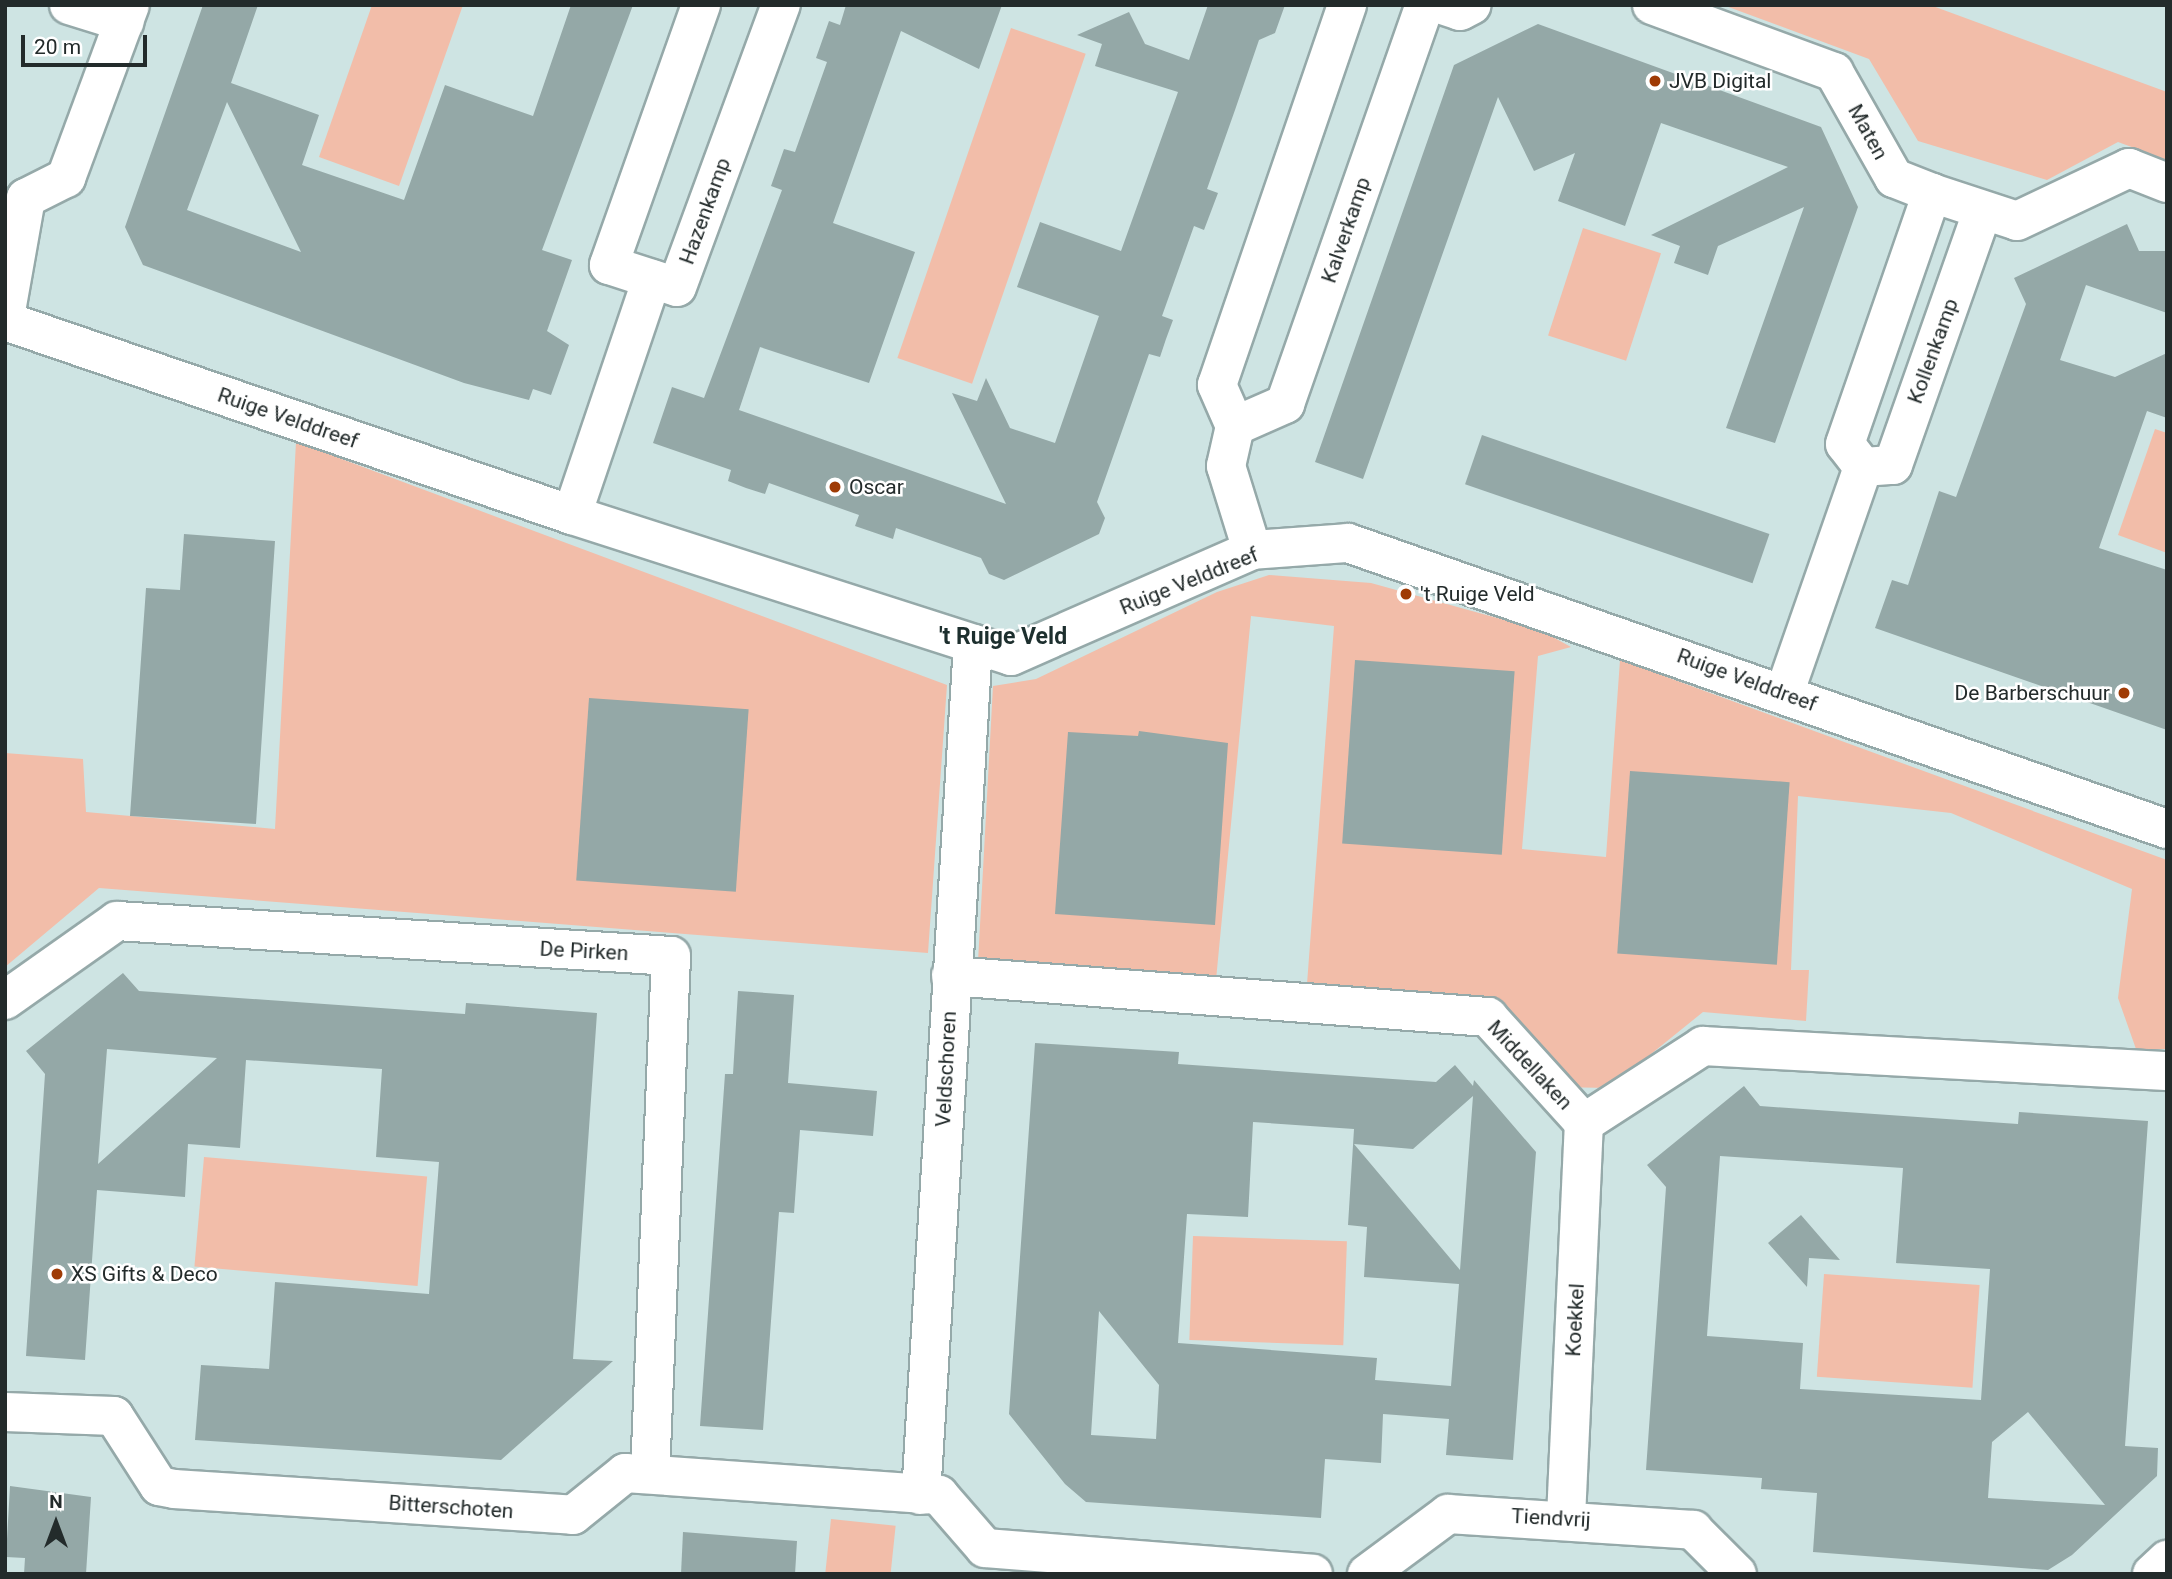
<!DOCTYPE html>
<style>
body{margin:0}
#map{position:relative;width:2172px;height:1579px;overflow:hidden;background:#cee4e3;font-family:Roboto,sans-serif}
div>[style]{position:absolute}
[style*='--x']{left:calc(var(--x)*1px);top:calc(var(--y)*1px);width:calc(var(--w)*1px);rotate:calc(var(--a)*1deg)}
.green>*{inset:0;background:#f2bda9;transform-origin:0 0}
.building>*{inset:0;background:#94a8a7;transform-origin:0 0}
.roads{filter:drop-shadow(2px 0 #95a9a9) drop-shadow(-2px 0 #95a9a9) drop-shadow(0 2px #95a9a9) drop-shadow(0 -2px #95a9a9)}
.street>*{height:38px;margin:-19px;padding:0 19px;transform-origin:19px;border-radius:19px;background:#fff}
.dots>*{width:19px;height:19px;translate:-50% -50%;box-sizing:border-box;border:4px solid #fff;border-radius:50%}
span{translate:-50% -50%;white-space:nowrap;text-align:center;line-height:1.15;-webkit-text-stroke:5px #fff;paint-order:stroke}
.poi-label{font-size:21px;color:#232b2b}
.left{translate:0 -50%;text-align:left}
.right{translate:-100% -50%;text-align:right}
.street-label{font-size:21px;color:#232b2b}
.neighbourhood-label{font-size:23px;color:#1d2f2e;font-weight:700}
.frame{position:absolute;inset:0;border:7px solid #232b2b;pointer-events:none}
.north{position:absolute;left:21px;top:1488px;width:70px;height:70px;-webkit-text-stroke:5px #fff;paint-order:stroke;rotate:0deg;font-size:19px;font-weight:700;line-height:28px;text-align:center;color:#232b2b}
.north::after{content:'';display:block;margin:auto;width:24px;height:32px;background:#232b2b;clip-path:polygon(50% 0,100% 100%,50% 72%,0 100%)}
.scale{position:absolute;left:21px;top:35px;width:126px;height:32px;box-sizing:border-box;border:4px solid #232b2b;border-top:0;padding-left:9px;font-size:21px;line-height:24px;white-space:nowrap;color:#232b2b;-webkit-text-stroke:5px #fff;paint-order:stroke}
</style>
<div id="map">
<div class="green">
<div style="clip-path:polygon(372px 5px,463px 5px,399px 186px,319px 157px)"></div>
<div style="clip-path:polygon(1723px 5px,1930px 5px,2167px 92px,2167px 160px,2118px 142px,2047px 180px,1918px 141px,1869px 59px)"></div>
<div style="left:1011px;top:28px;width:79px;height:349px;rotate:19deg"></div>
<div style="left:1583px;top:228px;width:82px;height:113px;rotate:18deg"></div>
<div style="clip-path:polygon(2155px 429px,2167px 433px,2167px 553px,2118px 535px)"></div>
<div style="clip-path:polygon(296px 442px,947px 685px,928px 953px,99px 888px,5px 967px,5px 753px,83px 759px,86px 812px,275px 829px)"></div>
<div style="clip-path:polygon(1269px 575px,1371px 583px,1540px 630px,1571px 647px,1538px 656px,1522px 849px,1606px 857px,1620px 660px,2167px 860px,2167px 1049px,2136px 1049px,2118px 998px,2132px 889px,1951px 813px,1798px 796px,1791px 970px,1809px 970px,1806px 1021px,1703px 1012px,1609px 1088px,1558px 1087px,1491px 1008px,1307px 984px,1334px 626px,1251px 616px,1216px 980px,978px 962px,993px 686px,1036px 679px,1217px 592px)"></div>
<div style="left:204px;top:1157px;width:224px;height:110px;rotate:5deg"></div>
<div style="left:1193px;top:1236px;width:154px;height:104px;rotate:2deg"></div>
<div style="left:1824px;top:1274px;width:156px;height:103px;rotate:4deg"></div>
<div style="left:831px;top:1519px;width:65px;height:55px;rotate:6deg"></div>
</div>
<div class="building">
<div style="clip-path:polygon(evenodd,203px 5px,258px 5px,231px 83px,319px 115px,302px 165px,404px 200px,445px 85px,533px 116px,571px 5px,633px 5px,542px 250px,572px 260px,547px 331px,569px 345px,551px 395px,533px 389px,529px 400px,464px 383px,143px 265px,125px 227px,203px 5px,227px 102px,301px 252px,187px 210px,227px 102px)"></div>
<div style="clip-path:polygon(846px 5px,1002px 5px,979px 69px,901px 31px,833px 223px,915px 252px,869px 383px,760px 347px,739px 410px,1006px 504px,952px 393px,977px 401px,986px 378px,1010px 428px,1055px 443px,1099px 316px,1017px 287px,1040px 222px,1121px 251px,1178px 92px,1095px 66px,1102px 44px,1077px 35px,1129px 12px,1145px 44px,1189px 60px,1208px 5px,1285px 5px,1275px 33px,1259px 40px,1235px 110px,1207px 189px,1218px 193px,1204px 230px,1194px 226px,1162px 316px,1173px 320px,1166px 339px,1160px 357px,1149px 354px,1097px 502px,1105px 518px,1099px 534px,1004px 580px,989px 574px,981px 558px,896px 528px,893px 539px,855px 526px,859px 515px,769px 483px,765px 494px,746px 488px,728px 481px,731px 470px,653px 443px,672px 387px,704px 398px,782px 190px,771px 186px,784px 149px,795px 152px,827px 62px,816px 58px,829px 21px,840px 25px)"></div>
<div style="clip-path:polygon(1538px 24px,1821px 127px,1858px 207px,1775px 443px,1726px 428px,1804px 207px,1718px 246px,1708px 275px,1674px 263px,1680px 246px,1651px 235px,1788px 167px,1661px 123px,1625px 226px,1558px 201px,1575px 153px,1534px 171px,1498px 97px,1363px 479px,1315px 462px,1454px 65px)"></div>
<div style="clip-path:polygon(2127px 224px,2139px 251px,2167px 251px,2167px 313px,2086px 285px,2060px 360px,2115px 377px,2167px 353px,2167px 418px,2147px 411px,2099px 548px,2167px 570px,2167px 730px,1875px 628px,1892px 580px,1908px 585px,1939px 491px,1956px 497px,2026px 304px,2014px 278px)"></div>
<div style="left:1482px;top:435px;width:304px;height:52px;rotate:19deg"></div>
<div style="clip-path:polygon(184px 534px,275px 541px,256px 824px,130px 816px,146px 588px,180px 590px)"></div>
<div style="left:1355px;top:660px;width:160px;height:184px;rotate:4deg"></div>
<div style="left:589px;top:698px;width:160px;height:183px;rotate:4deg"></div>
<div style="clip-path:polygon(1139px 731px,1228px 743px,1215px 925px,1055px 914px,1068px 732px,1138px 736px)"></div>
<div style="left:1630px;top:771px;width:160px;height:183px;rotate:4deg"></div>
<div style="clip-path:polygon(evenodd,123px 973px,139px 991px,465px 1014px,466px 1003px,597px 1013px,573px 1359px,613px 1361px,501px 1460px,195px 1440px,201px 1365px,269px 1369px,275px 1282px,429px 1294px,439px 1162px,376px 1157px,382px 1069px,246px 1060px,240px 1148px,188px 1144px,185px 1197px,97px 1190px,85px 1360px,26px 1356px,45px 1074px,26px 1051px,123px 973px,107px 1049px,217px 1058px,98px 1164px,107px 1049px)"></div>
<div style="clip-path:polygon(738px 991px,794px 995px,788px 1083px,877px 1091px,873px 1136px,800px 1130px,794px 1213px,779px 1212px,763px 1430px,700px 1426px,725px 1074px,733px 1074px)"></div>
<div style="clip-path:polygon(evenodd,1035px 1043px,1179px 1052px,1178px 1064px,1436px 1082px,1455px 1065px,1473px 1086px,1474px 1080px,1536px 1152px,1513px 1460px,1446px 1455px,1449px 1419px,1383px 1414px,1381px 1463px,1325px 1459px,1321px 1518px,1086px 1502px,1065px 1484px,1009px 1414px,1035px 1043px,1473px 1096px,1460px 1270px,1354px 1144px,1413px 1149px,1473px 1096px,1035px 1043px,1253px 1122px,1354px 1129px,1348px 1225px,1367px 1227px,1364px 1277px,1459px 1284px,1451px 1386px,1375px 1380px,1377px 1358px,1178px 1343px,1187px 1214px,1248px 1217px,1253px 1122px,1035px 1043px,1099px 1311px,1159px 1385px,1156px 1439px,1091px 1435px,1099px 1311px)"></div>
<div style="clip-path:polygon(evenodd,1744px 1086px,1760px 1106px,2018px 1124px,2019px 1112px,2148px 1121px,2125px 1446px,2158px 1448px,2157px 1476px,2072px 1555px,2048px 1570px,1813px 1552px,1817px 1493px,1761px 1489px,1762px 1478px,1646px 1470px,1666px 1187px,1647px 1165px,1744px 1086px,1720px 1156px,1903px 1168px,1896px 1263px,1990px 1269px,1981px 1400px,1800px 1389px,1803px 1343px,1707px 1336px,1720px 1156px,1744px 1086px,2028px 1412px,2105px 1505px,1988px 1498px,1992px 1442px,2028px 1412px)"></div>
<div style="clip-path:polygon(1801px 1215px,1840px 1260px,1809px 1258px,1807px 1287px,1768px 1243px)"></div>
<div style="clip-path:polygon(10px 1486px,91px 1497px,86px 1574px,24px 1574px,25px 1558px,6px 1557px)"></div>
<div style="clip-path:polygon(683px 1532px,797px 1541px,795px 1574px,681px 1574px)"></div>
</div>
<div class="roads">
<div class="street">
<div style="--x:69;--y:5;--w:58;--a:17.2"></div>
<div style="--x:701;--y:5;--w:276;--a:109.5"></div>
<div style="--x:609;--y:265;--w:71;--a:17.9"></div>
<div style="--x:677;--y:287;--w:301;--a:-69.8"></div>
<div style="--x:1442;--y:5;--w:19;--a:18"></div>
<div style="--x:1460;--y:11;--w:13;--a:-27"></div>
<div style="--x:1652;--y:5;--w:194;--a:20.2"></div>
<div style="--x:1834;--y:72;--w:122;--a:60.5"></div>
<div style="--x:1894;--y:178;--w:41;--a:21.5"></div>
<div style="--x:1932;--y:193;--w:89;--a:18.2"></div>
<div style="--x:2017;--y:221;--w:124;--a:-25.3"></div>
<div style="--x:2129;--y:168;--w:41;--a:21.5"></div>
<div style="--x:5;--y:317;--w:121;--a:-80"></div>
<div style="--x:26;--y:198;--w:45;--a:-26.6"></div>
<div style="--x:66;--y:178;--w:184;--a:-69.7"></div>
<div style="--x:5;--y:321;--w:599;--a:18.89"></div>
<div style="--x:572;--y:515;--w:461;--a:17.8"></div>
<div style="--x:1011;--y:656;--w:263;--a:-23.7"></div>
<div style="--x:1252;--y:550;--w:96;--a:-4.2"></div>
<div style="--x:1348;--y:543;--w:868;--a:19.25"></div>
<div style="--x:1235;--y:426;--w:55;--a:-23.7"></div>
<div style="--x:1285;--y:404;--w:423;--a:-70.7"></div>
<div style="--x:1863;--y:467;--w:30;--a:-4"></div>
<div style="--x:1893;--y:465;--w:270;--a:-70.6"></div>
<div style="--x:1863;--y:467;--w:29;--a:-128"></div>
<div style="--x:1845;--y:444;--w:266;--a:-70.9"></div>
<div style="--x:572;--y:515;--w:249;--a:-71.3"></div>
<div style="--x:1252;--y:550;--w:88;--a:-107.2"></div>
<div style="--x:1226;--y:466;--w:41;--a:-77.3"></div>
<div style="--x:1235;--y:426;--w:45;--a:-113.7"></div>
<div style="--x:1217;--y:385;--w:402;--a:-71.1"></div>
<div style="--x:1784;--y:694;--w:240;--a:-70.8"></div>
<div style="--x:951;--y:976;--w:539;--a:4.37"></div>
<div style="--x:1488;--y:1017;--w:143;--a:47.8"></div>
<div style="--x:1584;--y:1123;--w:142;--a:-32.9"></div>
<div style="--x:1703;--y:1046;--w:465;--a:3.1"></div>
<div style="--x:5;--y:1000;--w:137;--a:-35.2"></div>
<div style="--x:117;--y:921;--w:555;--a:3.61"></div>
<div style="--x:671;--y:956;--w:518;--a:92.32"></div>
<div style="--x:5;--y:1412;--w:109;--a:2.1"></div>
<div style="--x:114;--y:1416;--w:83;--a:57.3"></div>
<div style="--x:159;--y:1486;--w:15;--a:11"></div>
<div style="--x:174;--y:1489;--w:400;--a:3.7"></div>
<div style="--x:573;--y:1515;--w:67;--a:-38.9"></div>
<div style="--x:625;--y:1473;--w:315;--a:4"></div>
<div style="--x:939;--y:1495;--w:70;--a:49"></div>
<div style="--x:985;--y:1548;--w:329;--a:4.5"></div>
<div style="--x:921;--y:1495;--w:853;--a:-86.5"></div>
<div style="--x:1566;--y:1518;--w:395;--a:-87.4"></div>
<div style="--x:1367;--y:1574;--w:101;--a:-36.5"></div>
<div style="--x:1448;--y:1514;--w:246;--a:3.7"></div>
<div style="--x:1693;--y:1530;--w:62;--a:45"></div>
<div style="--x:2152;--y:1574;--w:21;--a:-43"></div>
</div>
</div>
<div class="dots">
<div style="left:1655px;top:81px;background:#9f3b05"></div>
<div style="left:835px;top:487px;background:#9f3b05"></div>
<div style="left:1406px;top:594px;background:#9f3b05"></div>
<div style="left:2124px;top:693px;background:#9f3b05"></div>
<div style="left:57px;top:1274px;background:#9f3b05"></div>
</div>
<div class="poi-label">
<span class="left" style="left:1669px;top:81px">JVB Digital</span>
<span class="left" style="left:849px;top:487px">Oscar</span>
<span class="left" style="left:1420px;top:594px">'t Ruige Veld</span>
<span class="right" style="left:2110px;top:693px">De Barberschuur</span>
<span class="left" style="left:71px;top:1274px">XS Gifts &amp; Deco</span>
</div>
<div class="street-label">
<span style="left:1868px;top:132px;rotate:61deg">Maten</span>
<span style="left:705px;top:211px;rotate:-70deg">Hazenkamp</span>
<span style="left:1346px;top:230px;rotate:-71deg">Kalverkamp</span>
<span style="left:1933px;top:351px;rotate:-70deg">Kollenkamp</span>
<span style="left:288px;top:418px;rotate:19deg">Ruige Velddreef</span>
<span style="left:1189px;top:581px;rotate:-22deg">Ruige Velddreef</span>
<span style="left:1747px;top:680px;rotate:20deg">Ruige Velddreef</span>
<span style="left:584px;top:951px;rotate:3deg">De Pirken</span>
<span style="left:1530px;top:1065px;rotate:47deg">Middellaken</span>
<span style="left:946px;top:1069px;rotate:-87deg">Veldschoren</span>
<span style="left:1575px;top:1320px;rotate:-87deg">Koekkel</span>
<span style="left:451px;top:1507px;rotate:4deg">Bitterschoten</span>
<span style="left:1551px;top:1518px;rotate:3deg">Tiendvrij</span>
</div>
<div class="neighbourhood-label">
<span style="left:1003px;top:637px">'t Ruige Veld</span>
</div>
<div class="frame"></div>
<div class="north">N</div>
<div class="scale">20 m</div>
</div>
